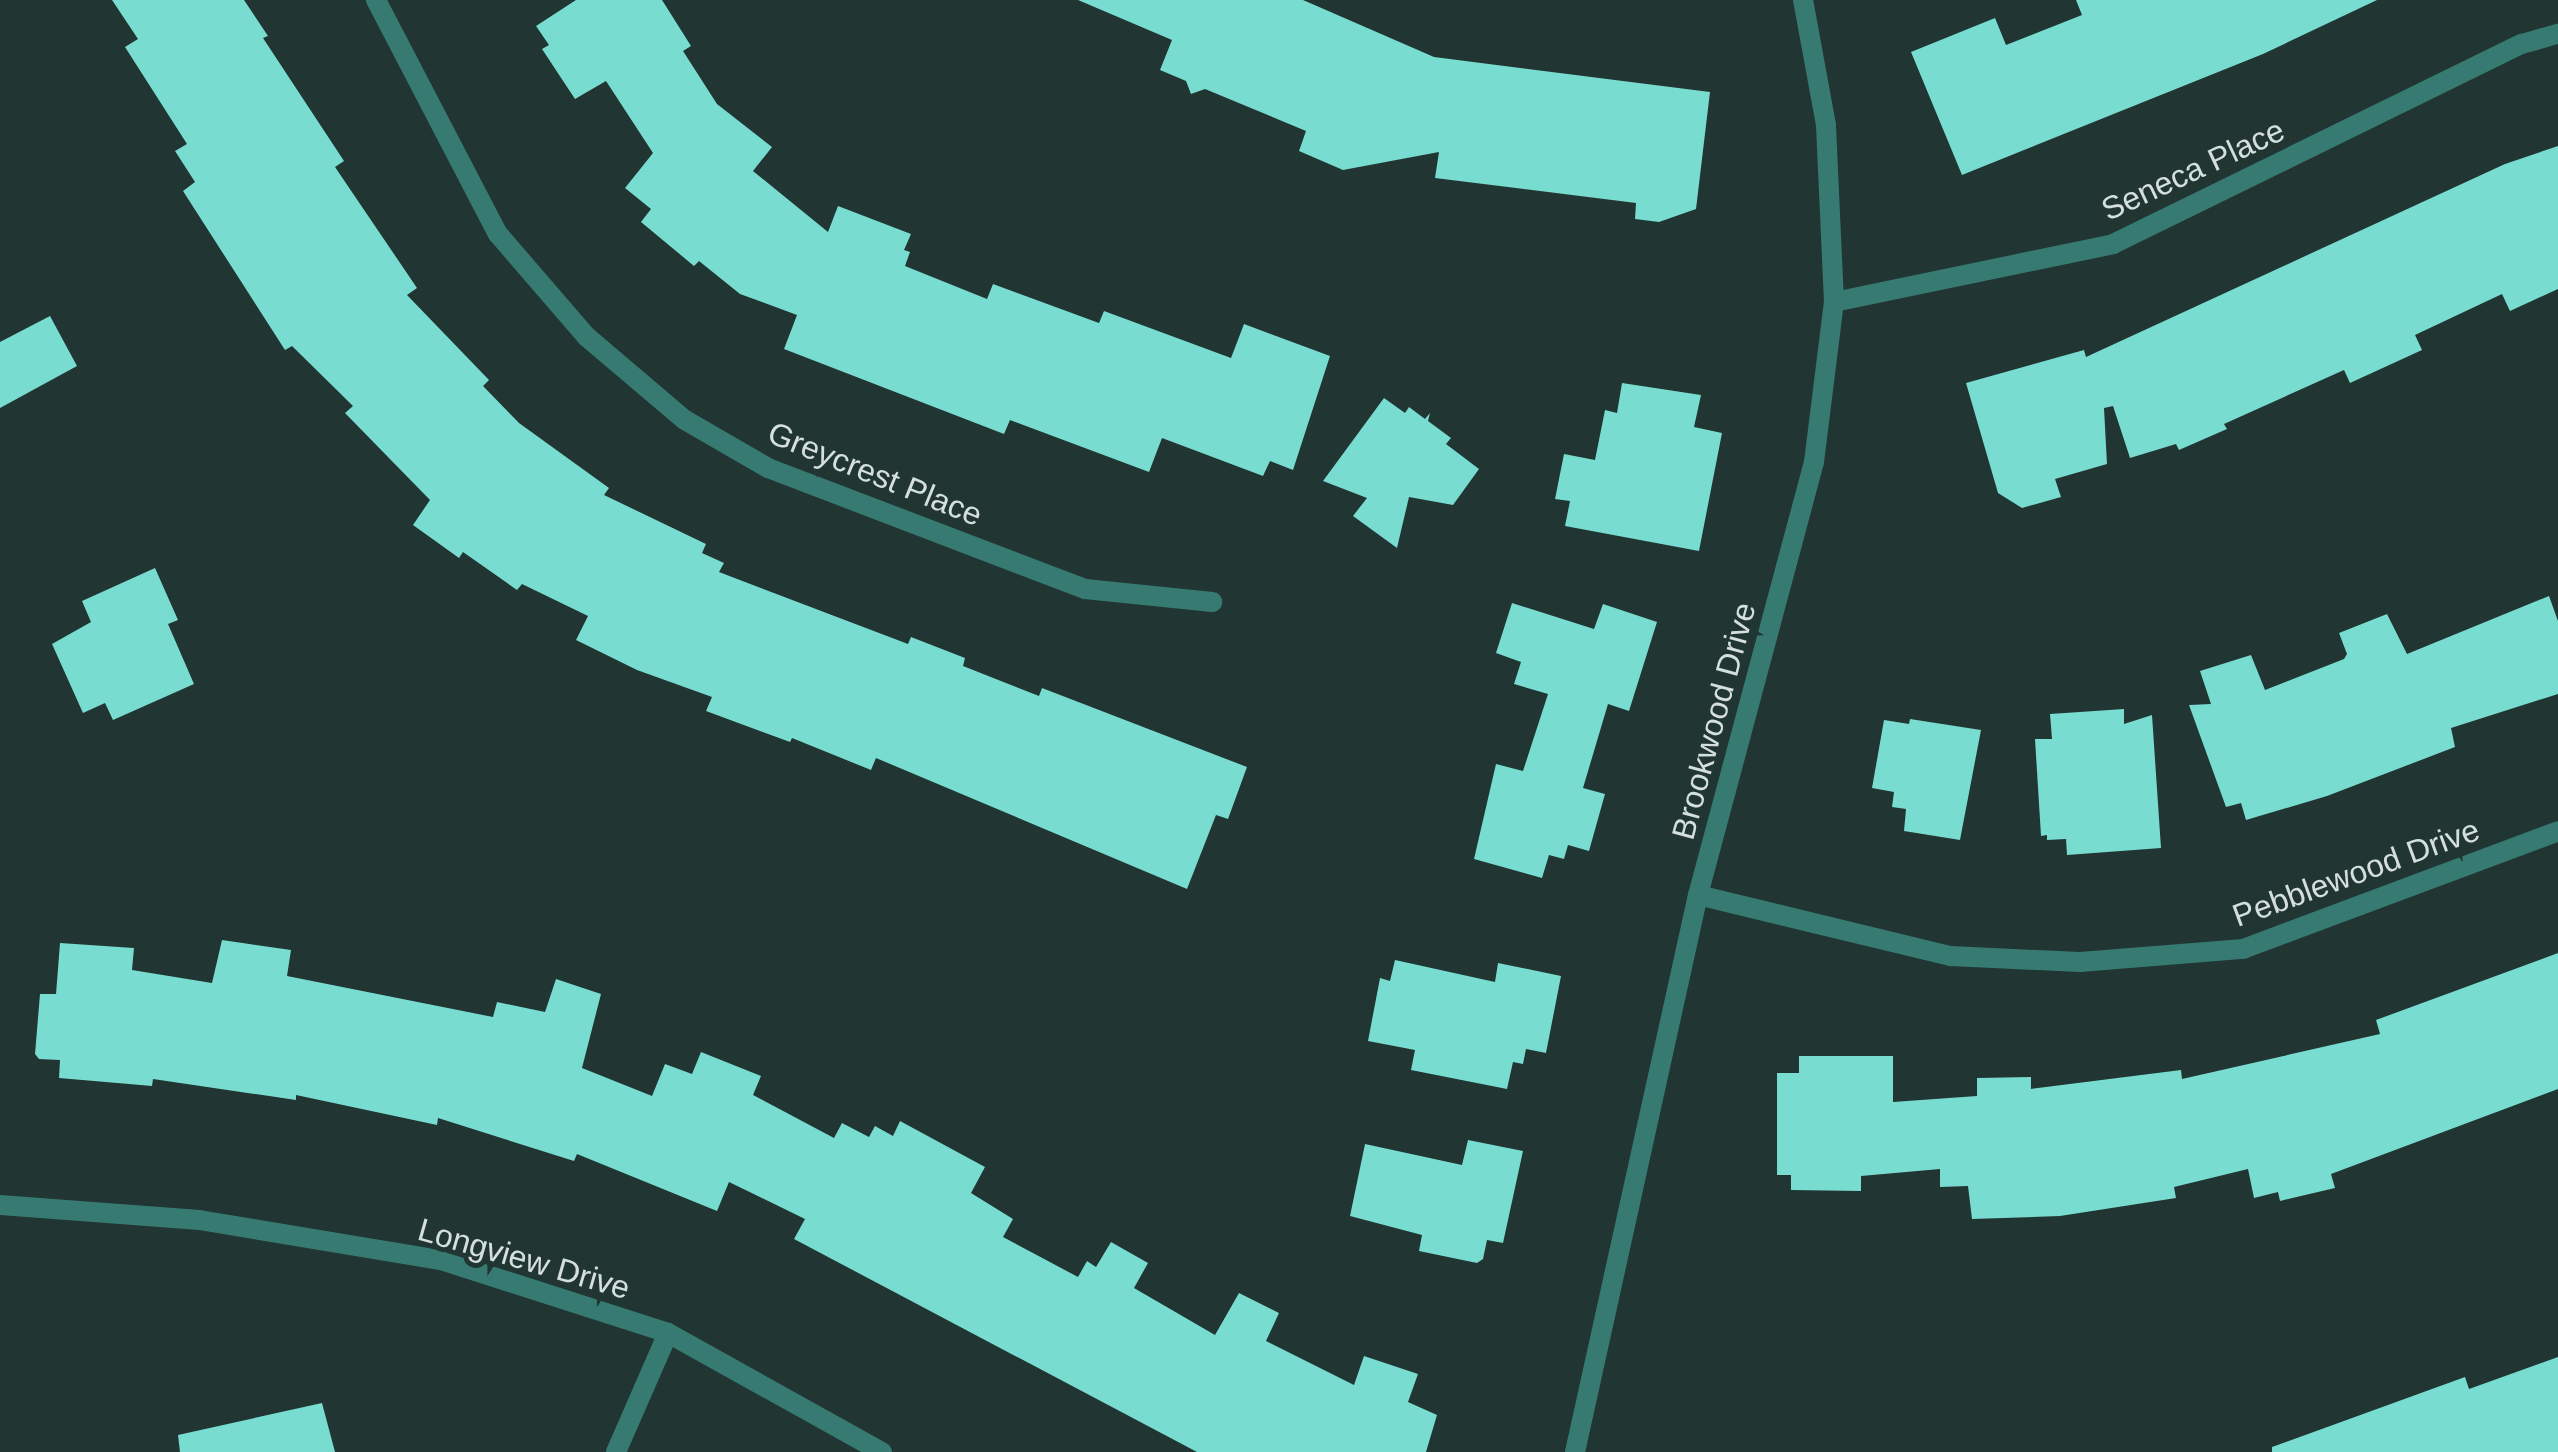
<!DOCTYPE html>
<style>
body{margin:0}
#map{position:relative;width:2558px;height:1452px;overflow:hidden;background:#213532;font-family:Arial,sans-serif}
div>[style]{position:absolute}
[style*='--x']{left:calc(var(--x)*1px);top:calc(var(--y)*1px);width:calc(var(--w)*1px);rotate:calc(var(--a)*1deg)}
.building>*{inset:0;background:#79dcd0}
.minor>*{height:20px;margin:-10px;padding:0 10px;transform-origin:10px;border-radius:10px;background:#367a72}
span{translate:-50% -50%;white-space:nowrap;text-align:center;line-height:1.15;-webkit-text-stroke:10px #213532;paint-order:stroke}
.street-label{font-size:32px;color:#d5e0de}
</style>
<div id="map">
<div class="building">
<div style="clip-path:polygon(112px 0,244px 0,268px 36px,263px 38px,344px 161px,335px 167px,417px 288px,407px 295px,489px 380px,483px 386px,519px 423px,609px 488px,604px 495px,706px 544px,702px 553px,724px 563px,719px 572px,908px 644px,911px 637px,965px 658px,963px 666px,1039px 696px,1042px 688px,1247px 767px,1228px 819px,1216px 815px,1187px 889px,876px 758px,871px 770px,792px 738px,790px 742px,706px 711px,712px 697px,637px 670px,576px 640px,588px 616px,522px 584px,517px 590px,463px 552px,459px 558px,413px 525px,430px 500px,345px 413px,353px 406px,292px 346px,285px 350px,183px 191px,195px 182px,175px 151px,187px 144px,125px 47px,138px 39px)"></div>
<div style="clip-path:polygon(576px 0,662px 0,691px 46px,683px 51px,717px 104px,772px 147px,753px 171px,828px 232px,838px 206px,911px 234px,904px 250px,910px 252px,905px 266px,987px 299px,993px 284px,1099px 323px,1104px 311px,1231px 358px,1244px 324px,1330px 356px,1293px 470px,1270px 461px,1263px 476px,1162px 438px,1149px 472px,1010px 420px,1004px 434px,784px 349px,797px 315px,740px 294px,699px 261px,694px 266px,641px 222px,651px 209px,625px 188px,653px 153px,606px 81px,575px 99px,542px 49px,549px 45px,536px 26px)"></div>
<div style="clip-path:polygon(1078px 0,1303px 0,1434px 57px,1710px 92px,1696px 209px,1659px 222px,1635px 219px,1636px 203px,1435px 178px,1439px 152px,1343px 170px,1299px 151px,1306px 131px,1205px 89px,1191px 94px,1186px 81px,1160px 70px,1172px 40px)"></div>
<div style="clip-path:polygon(2076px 0,2377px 0,2263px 54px,1962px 175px,1911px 52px,1995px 18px,2006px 45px,2082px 15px)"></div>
<div style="clip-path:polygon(2558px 146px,2558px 289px,2510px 311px,2502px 294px,2415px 335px,2422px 350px,2350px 383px,2344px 370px,2224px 424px,2227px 429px,2179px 450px,2176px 444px,2130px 458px,2113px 406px,2104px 408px,2107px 464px,2055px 479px,2061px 497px,2022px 508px,1998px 493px,1966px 383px,2084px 350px,2086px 357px,2505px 164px)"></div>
<div style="clip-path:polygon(50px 316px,77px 366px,0 408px,0 342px)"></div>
<div style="clip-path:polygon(1622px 383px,1701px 395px,1694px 427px,1722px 433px,1699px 551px,1565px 526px,1570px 501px,1555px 499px,1564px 454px,1595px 460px,1605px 410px,1617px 413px)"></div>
<div style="clip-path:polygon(1384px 398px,1405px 413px,1409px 407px,1425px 419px,1430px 413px,1428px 421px,1451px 438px,1446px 444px,1479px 469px,1453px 505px,1409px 497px,1397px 548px,1353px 516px,1367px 498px,1323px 481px)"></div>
<div style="clip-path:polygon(155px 568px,178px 620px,168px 624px,194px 684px,113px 720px,105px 703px,83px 713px,52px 644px,91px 622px,82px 601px)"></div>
<div style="clip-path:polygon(2549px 596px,2558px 621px,2558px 694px,2451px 728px,2455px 747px,2327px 796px,2246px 820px,2241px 803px,2226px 807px,2189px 705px,2211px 704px,2200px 671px,2251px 655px,2265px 690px,2344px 659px,2347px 654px,2339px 633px,2387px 614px,2407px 654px)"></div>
<div style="clip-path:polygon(1512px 603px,1594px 629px,1603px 604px,1657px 622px,1629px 711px,1608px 704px,1583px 788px,1605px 794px,1589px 851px,1568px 845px,1564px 859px,1549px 855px,1542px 878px,1474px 859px,1496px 764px,1523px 771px,1548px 694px,1514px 684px,1521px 662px,1496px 653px)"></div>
<div style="clip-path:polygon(2124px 709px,2124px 724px,2152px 715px,2161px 848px,2067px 855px,2066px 839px,2047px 840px,2047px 835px,2041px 836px,2035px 739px,2052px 739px,2050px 714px)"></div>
<div style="clip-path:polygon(1910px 719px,1981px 730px,1960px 840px,1904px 831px,1906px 809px,1892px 807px,1894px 792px,1872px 788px,1884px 720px,1909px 724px)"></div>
<div style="clip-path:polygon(222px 940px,291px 950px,287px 976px,493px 1017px,497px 1002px,545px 1012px,556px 979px,601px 994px,582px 1068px,652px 1096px,665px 1064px,692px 1074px,701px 1052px,761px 1076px,753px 1095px,834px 1138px,842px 1123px,869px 1137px,875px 1126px,893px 1136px,900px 1121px,985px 1167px,971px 1193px,1013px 1219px,1003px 1237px,1078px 1277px,1087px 1261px,1096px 1267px,1111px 1242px,1148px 1263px,1134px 1288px,1215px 1335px,1239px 1293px,1279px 1313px,1266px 1341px,1354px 1385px,1364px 1356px,1418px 1374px,1408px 1402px,1437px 1415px,1426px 1452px,1197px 1452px,794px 1239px,805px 1219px,729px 1182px,717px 1211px,577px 1154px,574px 1161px,438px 1118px,437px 1125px,296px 1095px,296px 1100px,153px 1079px,152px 1086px,59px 1078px,60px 1060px,39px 1059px,35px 1054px,40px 994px,56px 994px,60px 943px,134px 948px,132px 970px,212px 983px)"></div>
<div style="clip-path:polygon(2558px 953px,2558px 1089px,2331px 1174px,2335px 1188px,2280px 1201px,2278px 1192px,2254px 1198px,2248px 1169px,2174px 1187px,2176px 1198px,2060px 1216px,1972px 1219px,1968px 1186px,1940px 1187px,1940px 1169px,1861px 1176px,1861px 1191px,1791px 1190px,1791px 1175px,1777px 1175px,1777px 1073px,1799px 1073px,1799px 1056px,1893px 1056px,1893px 1102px,1977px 1096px,1977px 1078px,2031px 1077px,2031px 1089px,2181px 1070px,2182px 1079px,2380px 1034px,2376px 1020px)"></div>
<div style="clip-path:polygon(1395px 960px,1495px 982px,1498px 963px,1561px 976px,1546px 1053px,1526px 1049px,1523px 1064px,1513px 1062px,1507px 1089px,1411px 1070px,1415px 1050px,1368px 1041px,1380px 978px,1390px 981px)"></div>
<div style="clip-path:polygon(1468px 1140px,1523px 1151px,1503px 1243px,1487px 1240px,1483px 1259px,1477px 1263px,1419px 1251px,1422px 1235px,1350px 1216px,1365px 1144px,1462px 1165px)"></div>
<div style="clip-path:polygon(2558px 1357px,2558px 1452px,2272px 1452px,2272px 1447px,2465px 1377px,2469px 1389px)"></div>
<div style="clip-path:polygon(322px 1403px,335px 1452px,180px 1452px,178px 1435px)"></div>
</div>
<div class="minor">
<div style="--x:376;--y:0;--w:264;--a:62.5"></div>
<div style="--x:498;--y:234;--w:136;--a:49.2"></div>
<div style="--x:587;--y:337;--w:128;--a:40.3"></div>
<div style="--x:685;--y:420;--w:96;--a:30"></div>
<div style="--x:768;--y:468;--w:339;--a:20.9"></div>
<div style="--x:1085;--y:589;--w:128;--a:5.8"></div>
<div style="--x:1834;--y:302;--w:285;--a:-11.7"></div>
<div style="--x:2113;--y:244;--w:455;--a:-26.1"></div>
<div style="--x:2522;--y:44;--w:37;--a:-16"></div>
<div style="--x:1698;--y:895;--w:260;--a:13.6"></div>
<div style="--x:1951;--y:956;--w:129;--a:2.7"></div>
<div style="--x:2080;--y:962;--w:164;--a:-4.6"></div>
<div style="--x:2243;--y:949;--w:336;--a:-20.5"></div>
<div style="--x:0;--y:1205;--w:200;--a:4.3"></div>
<div style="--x:199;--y:1220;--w:245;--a:9.4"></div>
<div style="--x:441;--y:1260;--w:238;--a:17.8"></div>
<div style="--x:668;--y:1333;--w:245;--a:29.1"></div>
<div style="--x:616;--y:1452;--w:130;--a:-66.4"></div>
<div style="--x:1575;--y:1452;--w:570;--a:-77.55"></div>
<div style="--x:1698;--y:895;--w:448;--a:-75"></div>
<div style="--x:1814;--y:462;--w:161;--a:-82.9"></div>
<div style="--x:1834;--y:302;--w:177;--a:-92.6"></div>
<div style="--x:1826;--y:125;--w:127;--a:-100.4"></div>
</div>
<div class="street-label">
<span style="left:2193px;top:170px;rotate:-25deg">Seneca Place</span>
<span style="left:875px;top:474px;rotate:22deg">Greycrest Place</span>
<span style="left:1714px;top:721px;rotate:-75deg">Brookwood Drive</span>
<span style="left:2356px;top:873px;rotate:-20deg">Pebblewood Drive</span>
<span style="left:524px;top:1259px;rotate:16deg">Longview Drive</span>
</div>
</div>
